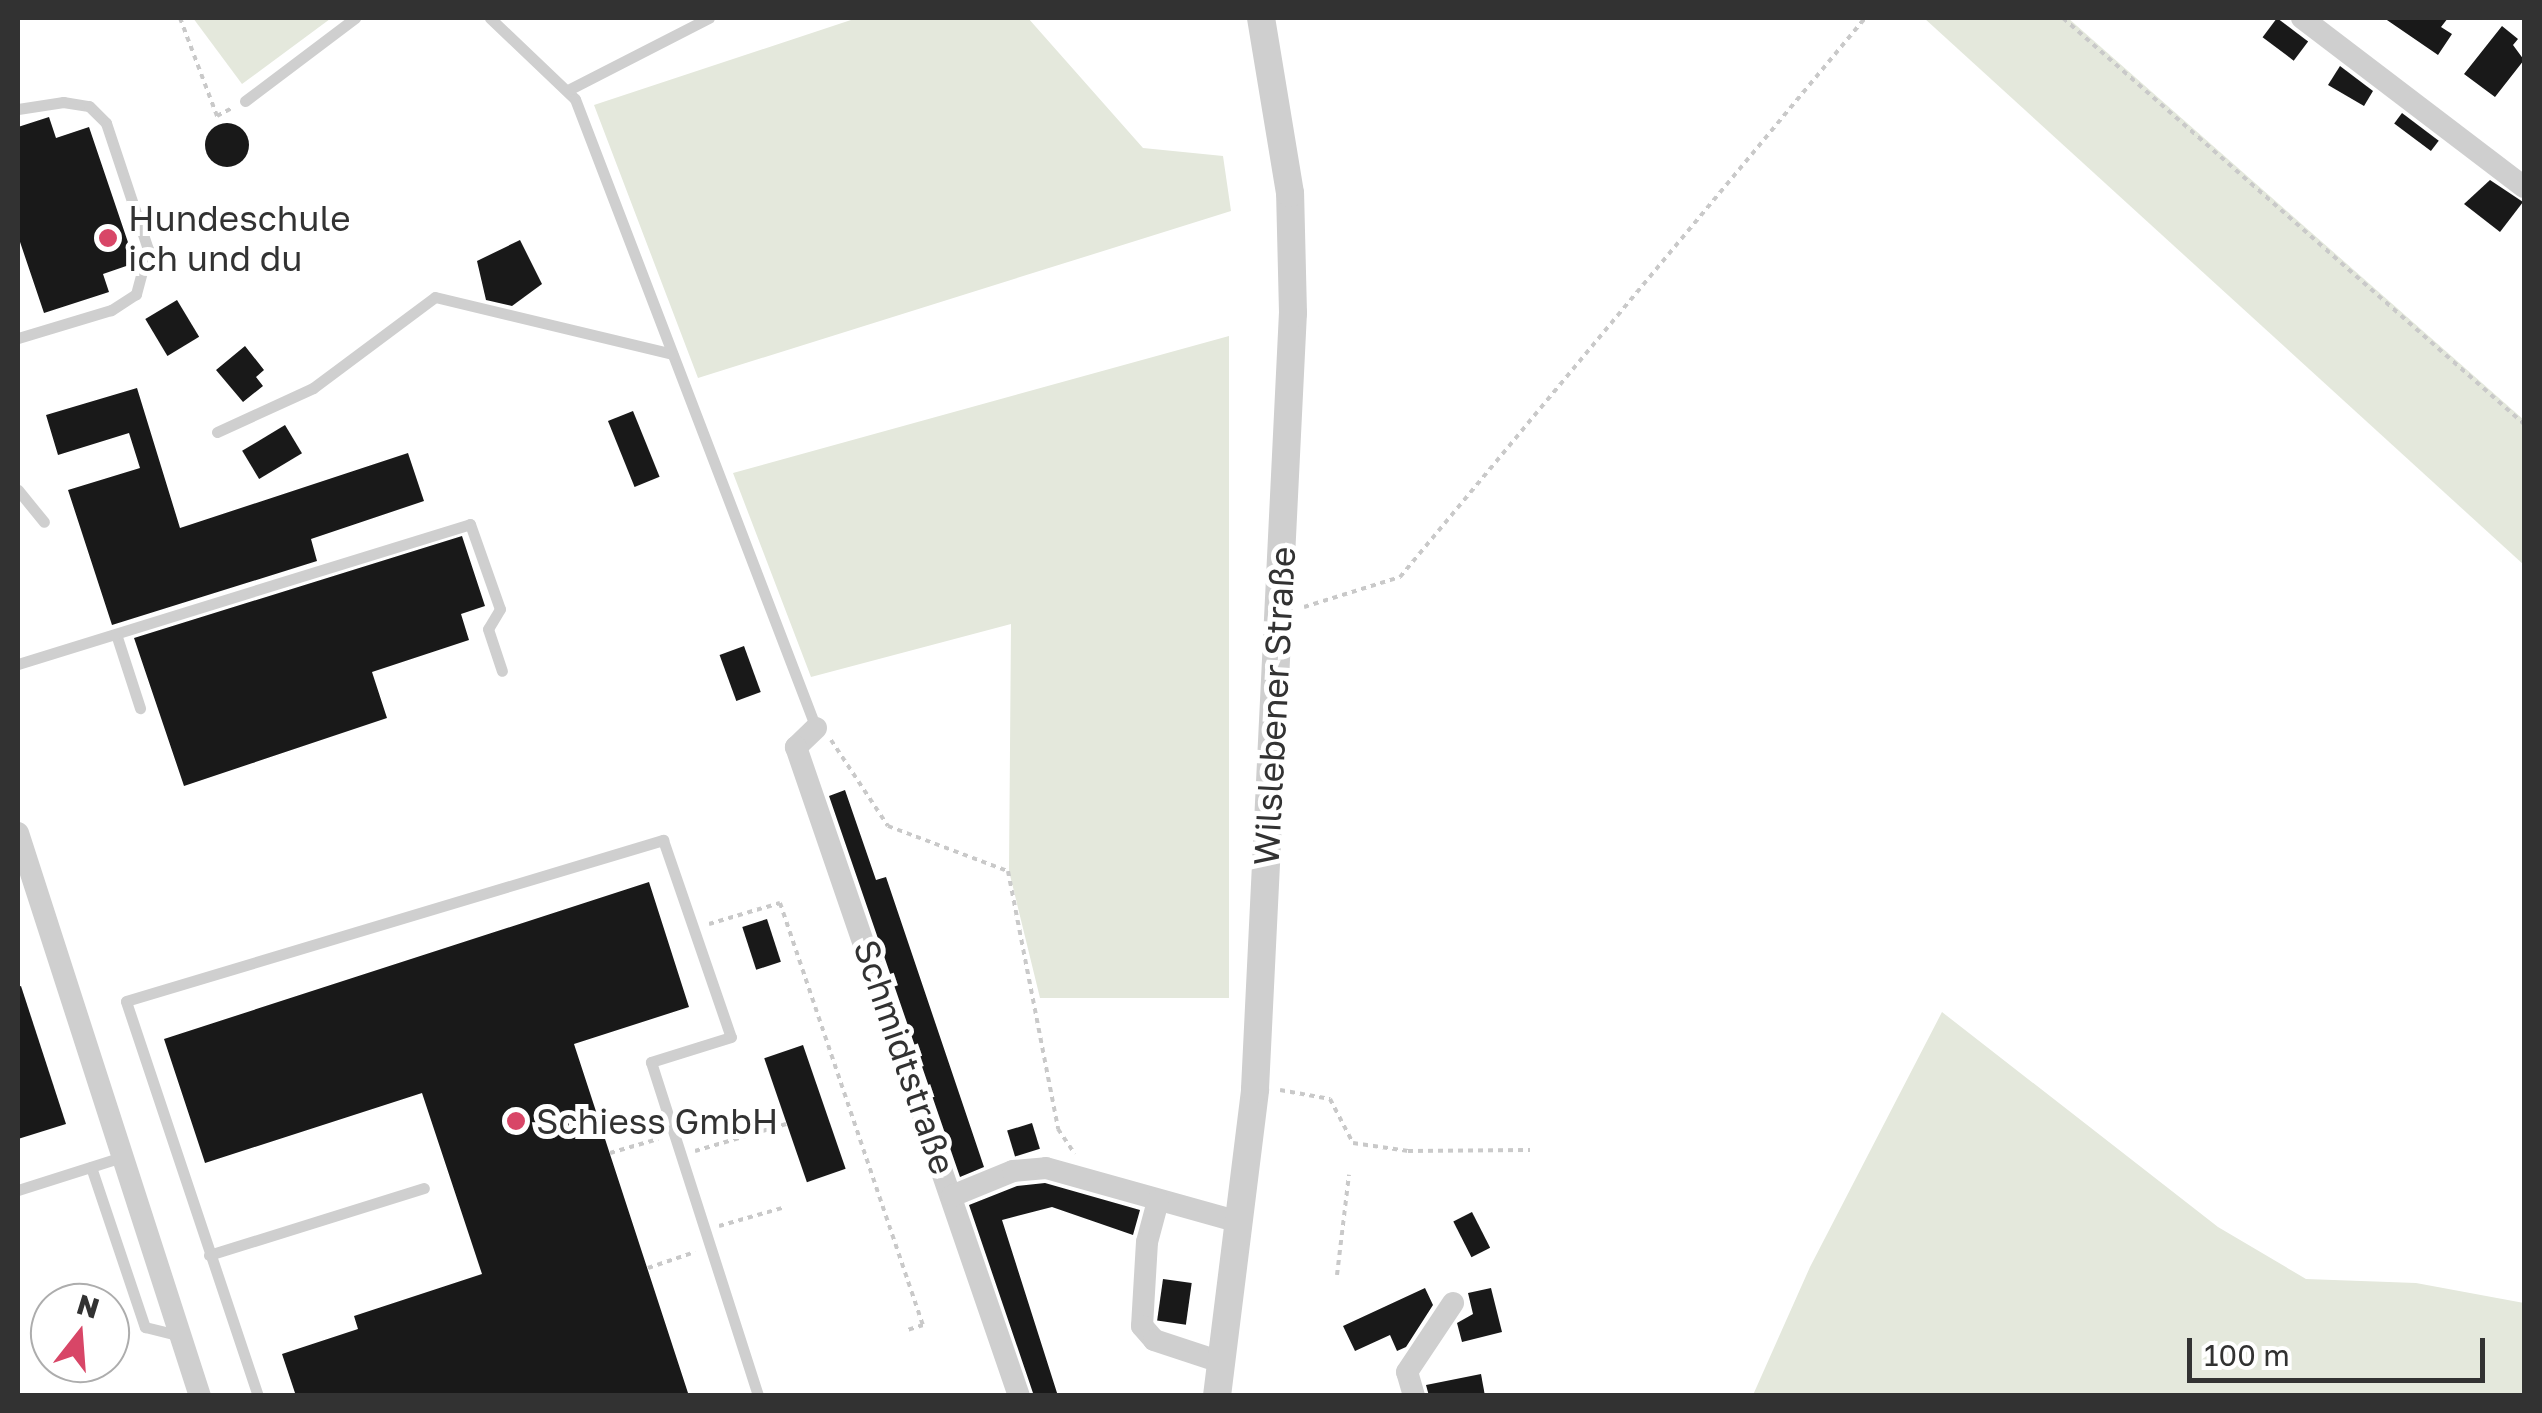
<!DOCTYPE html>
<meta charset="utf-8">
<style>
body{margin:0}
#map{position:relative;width:2542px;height:1413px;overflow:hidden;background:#fff;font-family:"Golos Text",sans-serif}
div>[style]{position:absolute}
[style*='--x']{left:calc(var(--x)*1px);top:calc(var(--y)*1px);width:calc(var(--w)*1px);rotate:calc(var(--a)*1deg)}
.green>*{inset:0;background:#e4e8dc}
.building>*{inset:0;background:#191919;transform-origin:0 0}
.round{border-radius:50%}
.path>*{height:4px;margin-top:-2px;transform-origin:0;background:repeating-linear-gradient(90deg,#c9c9c9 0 5px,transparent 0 10px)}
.service>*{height:11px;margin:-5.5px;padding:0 5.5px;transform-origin:5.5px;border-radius:5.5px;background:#cfcfcf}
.minor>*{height:22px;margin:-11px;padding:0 11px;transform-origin:11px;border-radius:11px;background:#cfcfcf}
.tertiary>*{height:28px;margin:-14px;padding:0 14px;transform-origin:14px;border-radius:14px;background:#cfcfcf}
.dots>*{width:28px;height:28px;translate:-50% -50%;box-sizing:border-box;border:5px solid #fff;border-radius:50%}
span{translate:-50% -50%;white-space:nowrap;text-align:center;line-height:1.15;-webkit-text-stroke:10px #fff;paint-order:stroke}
.poi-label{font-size:35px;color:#323232}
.left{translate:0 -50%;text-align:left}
.street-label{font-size:35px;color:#323232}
.frame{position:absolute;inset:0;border:20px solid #323232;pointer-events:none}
.north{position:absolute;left:30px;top:1283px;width:100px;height:100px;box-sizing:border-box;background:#fff;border:2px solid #adadad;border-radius:50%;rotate:17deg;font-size:28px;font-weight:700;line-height:40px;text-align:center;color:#323232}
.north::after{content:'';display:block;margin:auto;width:35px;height:45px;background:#d84667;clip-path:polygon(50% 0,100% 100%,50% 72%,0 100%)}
.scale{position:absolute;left:2187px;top:1338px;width:298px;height:45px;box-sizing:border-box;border:5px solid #323232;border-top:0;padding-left:12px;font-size:30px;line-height:35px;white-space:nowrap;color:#323232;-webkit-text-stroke:8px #fff;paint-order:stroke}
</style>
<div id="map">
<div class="green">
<div style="clip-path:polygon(193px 18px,329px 18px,330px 19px,242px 84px)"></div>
<div style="clip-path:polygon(857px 18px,1028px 18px,1143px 148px,1223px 156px,1231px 211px,698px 378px,594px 105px)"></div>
<div style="clip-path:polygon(1924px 18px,2068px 18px,2524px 420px,2524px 565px)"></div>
<div style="clip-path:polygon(1229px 336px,1229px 998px,1040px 998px,1009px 871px,1011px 624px,811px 677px,733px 473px)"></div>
<div style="clip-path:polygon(1942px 1012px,2218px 1227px,2306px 1279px,2416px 1283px,2524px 1303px,2524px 1395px,1753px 1395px,1810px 1267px)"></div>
</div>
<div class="building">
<div style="left:2277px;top:18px;width:39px;height:24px;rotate:37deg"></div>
<div style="clip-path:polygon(2384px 18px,2448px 18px,2441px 27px,2452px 34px,2438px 55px)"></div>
<div style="clip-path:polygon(2502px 26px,2518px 39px,2513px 45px,2524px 60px,2495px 97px,2464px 74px)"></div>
<div style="clip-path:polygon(2340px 66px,2373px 91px,2364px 106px,2328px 85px)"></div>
<div style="left:2402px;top:113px;width:46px;height:13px;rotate:37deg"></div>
<div style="clip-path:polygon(49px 117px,56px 138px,89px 127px,135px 263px,103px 274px,109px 292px,44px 313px,18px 236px,18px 127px)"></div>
<div class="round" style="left:205px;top:123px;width:44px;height:44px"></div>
<div style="clip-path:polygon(2490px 180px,2523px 202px,2500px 232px,2464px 204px)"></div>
<div style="clip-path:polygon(520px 240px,542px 284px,512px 306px,486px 300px,477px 261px)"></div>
<div style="left:177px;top:300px;width:43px;height:37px;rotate:59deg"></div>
<div style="clip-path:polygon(245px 346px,264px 370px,256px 377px,263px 386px,243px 402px,216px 370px)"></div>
<div style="clip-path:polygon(137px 388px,180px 528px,408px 453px,424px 501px,311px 539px,317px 561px,112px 625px,68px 490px,140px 468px,129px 433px,58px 455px,46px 415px)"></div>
<div style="left:633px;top:411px;width:71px;height:27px;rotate:68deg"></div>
<div style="left:285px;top:425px;width:33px;height:50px;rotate:59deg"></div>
<div style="clip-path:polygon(462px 536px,485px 606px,461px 614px,469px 640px,372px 672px,387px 718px,184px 786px,134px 638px)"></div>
<div style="left:744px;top:646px;width:49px;height:26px;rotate:70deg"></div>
<div style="clip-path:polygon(845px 790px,876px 880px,886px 877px,984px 1167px,960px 1177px,829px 796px)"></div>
<div style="clip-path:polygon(649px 882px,689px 1007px,574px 1044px,689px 1396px,296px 1396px,282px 1354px,358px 1329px,354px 1316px,482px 1274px,422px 1093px,205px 1163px,164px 1039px)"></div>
<div style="left:767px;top:919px;width:45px;height:26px;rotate:72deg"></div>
<div style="clip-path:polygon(21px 986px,66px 1124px,18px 1139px,18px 987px)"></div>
<div style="left:803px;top:1045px;width:131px;height:41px;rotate:71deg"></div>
<div style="left:1032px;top:1123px;width:27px;height:26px;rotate:73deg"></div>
<div style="clip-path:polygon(1045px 1183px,1140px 1210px,1133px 1235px,1052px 1207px,1002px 1220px,1058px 1396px,1034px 1396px,969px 1205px,1017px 1186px)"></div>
<div style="left:1472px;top:1212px;width:40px;height:21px;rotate:63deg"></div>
<div style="left:1163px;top:1279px;width:29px;height:42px;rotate:8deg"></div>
<div style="clip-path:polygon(1425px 1288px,1433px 1305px,1406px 1347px,1397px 1351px,1390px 1335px,1355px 1351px,1343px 1326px)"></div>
<div style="clip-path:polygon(1491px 1288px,1502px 1332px,1462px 1342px,1457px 1323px,1473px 1314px,1468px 1293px)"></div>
<div style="clip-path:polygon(1481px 1374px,1485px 1396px,1429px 1396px,1426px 1385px)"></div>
</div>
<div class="path">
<div style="--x:180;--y:18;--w:105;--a:69.3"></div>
<div style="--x:217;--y:116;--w:17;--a:-28"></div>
<div style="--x:2063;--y:18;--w:614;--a:41.37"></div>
<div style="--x:1304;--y:607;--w:101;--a:-17.4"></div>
<div style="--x:1400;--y:577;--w:727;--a:-50.24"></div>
<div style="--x:831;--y:740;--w:103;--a:56.5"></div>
<div style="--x:888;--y:826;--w:128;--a:20.6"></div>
<div style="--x:1008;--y:871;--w:263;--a:79"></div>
<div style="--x:1058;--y:1129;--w:30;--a:56"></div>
<div style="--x:709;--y:924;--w:74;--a:-16.5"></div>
<div style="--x:780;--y:903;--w:446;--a:71.3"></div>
<div style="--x:923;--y:1325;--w:16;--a:162"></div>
<div style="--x:1280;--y:1090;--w:51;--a:10.2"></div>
<div style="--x:1330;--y:1099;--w:50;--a:62.4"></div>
<div style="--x:1353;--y:1143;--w:56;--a:8.3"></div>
<div style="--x:1408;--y:1151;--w:122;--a:-0.5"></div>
<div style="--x:695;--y:1151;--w:95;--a:-16.5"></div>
<div style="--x:610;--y:1153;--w:50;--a:-16.3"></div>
<div style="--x:719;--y:1226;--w:66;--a:-15.9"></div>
<div style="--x:648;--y:1268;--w:50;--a:-18.8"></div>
<div style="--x:1337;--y:1275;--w:101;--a:-83.2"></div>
</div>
<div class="service">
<div style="--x:490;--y:18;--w:117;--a:43.6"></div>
<div style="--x:575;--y:99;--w:674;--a:69.04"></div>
<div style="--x:570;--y:89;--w:156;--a:-27.1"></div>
<div style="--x:245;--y:101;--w:138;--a:-37"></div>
<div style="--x:18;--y:109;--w:46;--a:-8.8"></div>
<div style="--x:63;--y:102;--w:26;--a:9"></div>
<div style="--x:89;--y:106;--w:24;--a:45"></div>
<div style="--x:106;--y:123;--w:133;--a:71.6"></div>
<div style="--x:148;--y:249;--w:47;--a:104.9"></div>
<div style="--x:136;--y:294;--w:30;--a:147"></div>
<div style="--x:111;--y:310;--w:97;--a:163.2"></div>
<div style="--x:217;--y:432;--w:106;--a:-24.6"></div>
<div style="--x:313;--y:388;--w:152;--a:-36.7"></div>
<div style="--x:435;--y:297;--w:244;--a:13.5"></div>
<div style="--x:18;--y:490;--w:41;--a:50.9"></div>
<div style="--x:116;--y:634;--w:78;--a:72"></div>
<div style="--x:18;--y:664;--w:473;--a:-17.2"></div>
<div style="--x:470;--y:524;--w:90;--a:70.6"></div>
<div style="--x:500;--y:609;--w:23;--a:121"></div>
<div style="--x:488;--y:629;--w:44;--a:71.6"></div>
<div style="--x:91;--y:1167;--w:169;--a:71.4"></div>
<div style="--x:145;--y:1327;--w:37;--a:14"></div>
<div style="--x:18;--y:1190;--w:109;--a:-17.6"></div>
<div style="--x:209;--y:1255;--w:225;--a:-17.3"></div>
<div style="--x:258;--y:1396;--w:416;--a:-108.5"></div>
<div style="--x:126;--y:1001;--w:561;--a:-16.69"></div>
<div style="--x:663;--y:840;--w:208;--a:71"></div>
<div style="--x:731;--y:1037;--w:84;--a:162.6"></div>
<div style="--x:651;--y:1062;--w:351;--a:72.2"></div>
</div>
<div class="minor">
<div style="--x:2302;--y:18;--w:279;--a:37.3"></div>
<div style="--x:816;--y:728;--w:28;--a:136"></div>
<div style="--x:796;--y:747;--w:686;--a:71.04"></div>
<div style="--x:18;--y:833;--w:592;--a:72.09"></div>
<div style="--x:952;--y:1196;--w:66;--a:-22.3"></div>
<div style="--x:1013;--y:1171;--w:33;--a:-5"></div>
<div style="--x:1046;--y:1168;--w:201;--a:15.6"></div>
<div style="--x:1158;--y:1201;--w:42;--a:105"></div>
<div style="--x:1147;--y:1242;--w:84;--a:93.4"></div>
<div style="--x:1142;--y:1326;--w:18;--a:49"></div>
<div style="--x:1154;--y:1340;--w:71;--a:18.2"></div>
<div style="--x:1414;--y:1396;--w:25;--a:-106"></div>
<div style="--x:1407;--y:1372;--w:83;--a:-56.3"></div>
</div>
<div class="tertiary">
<div style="--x:1217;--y:1396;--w:309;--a:-82.9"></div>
<div style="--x:1255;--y:1089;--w:777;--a:-87.2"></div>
<div style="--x:1293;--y:313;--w:120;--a:-91.4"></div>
<div style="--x:1290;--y:193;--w:177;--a:-99.4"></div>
</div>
<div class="dots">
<div style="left:108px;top:238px;background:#d84667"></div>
<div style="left:516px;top:1121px;background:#d84667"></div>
</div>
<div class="poi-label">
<span class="left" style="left:128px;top:238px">Hundeschule<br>ich und du</span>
<span class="left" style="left:536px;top:1121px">Schiess GmbH</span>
</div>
<div class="street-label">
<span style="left:1274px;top:706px;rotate:-87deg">Wilslebener Straße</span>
<span style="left:905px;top:1057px;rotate:71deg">Schmidtstraße</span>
</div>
<div class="frame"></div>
<div class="north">N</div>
<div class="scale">100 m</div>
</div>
